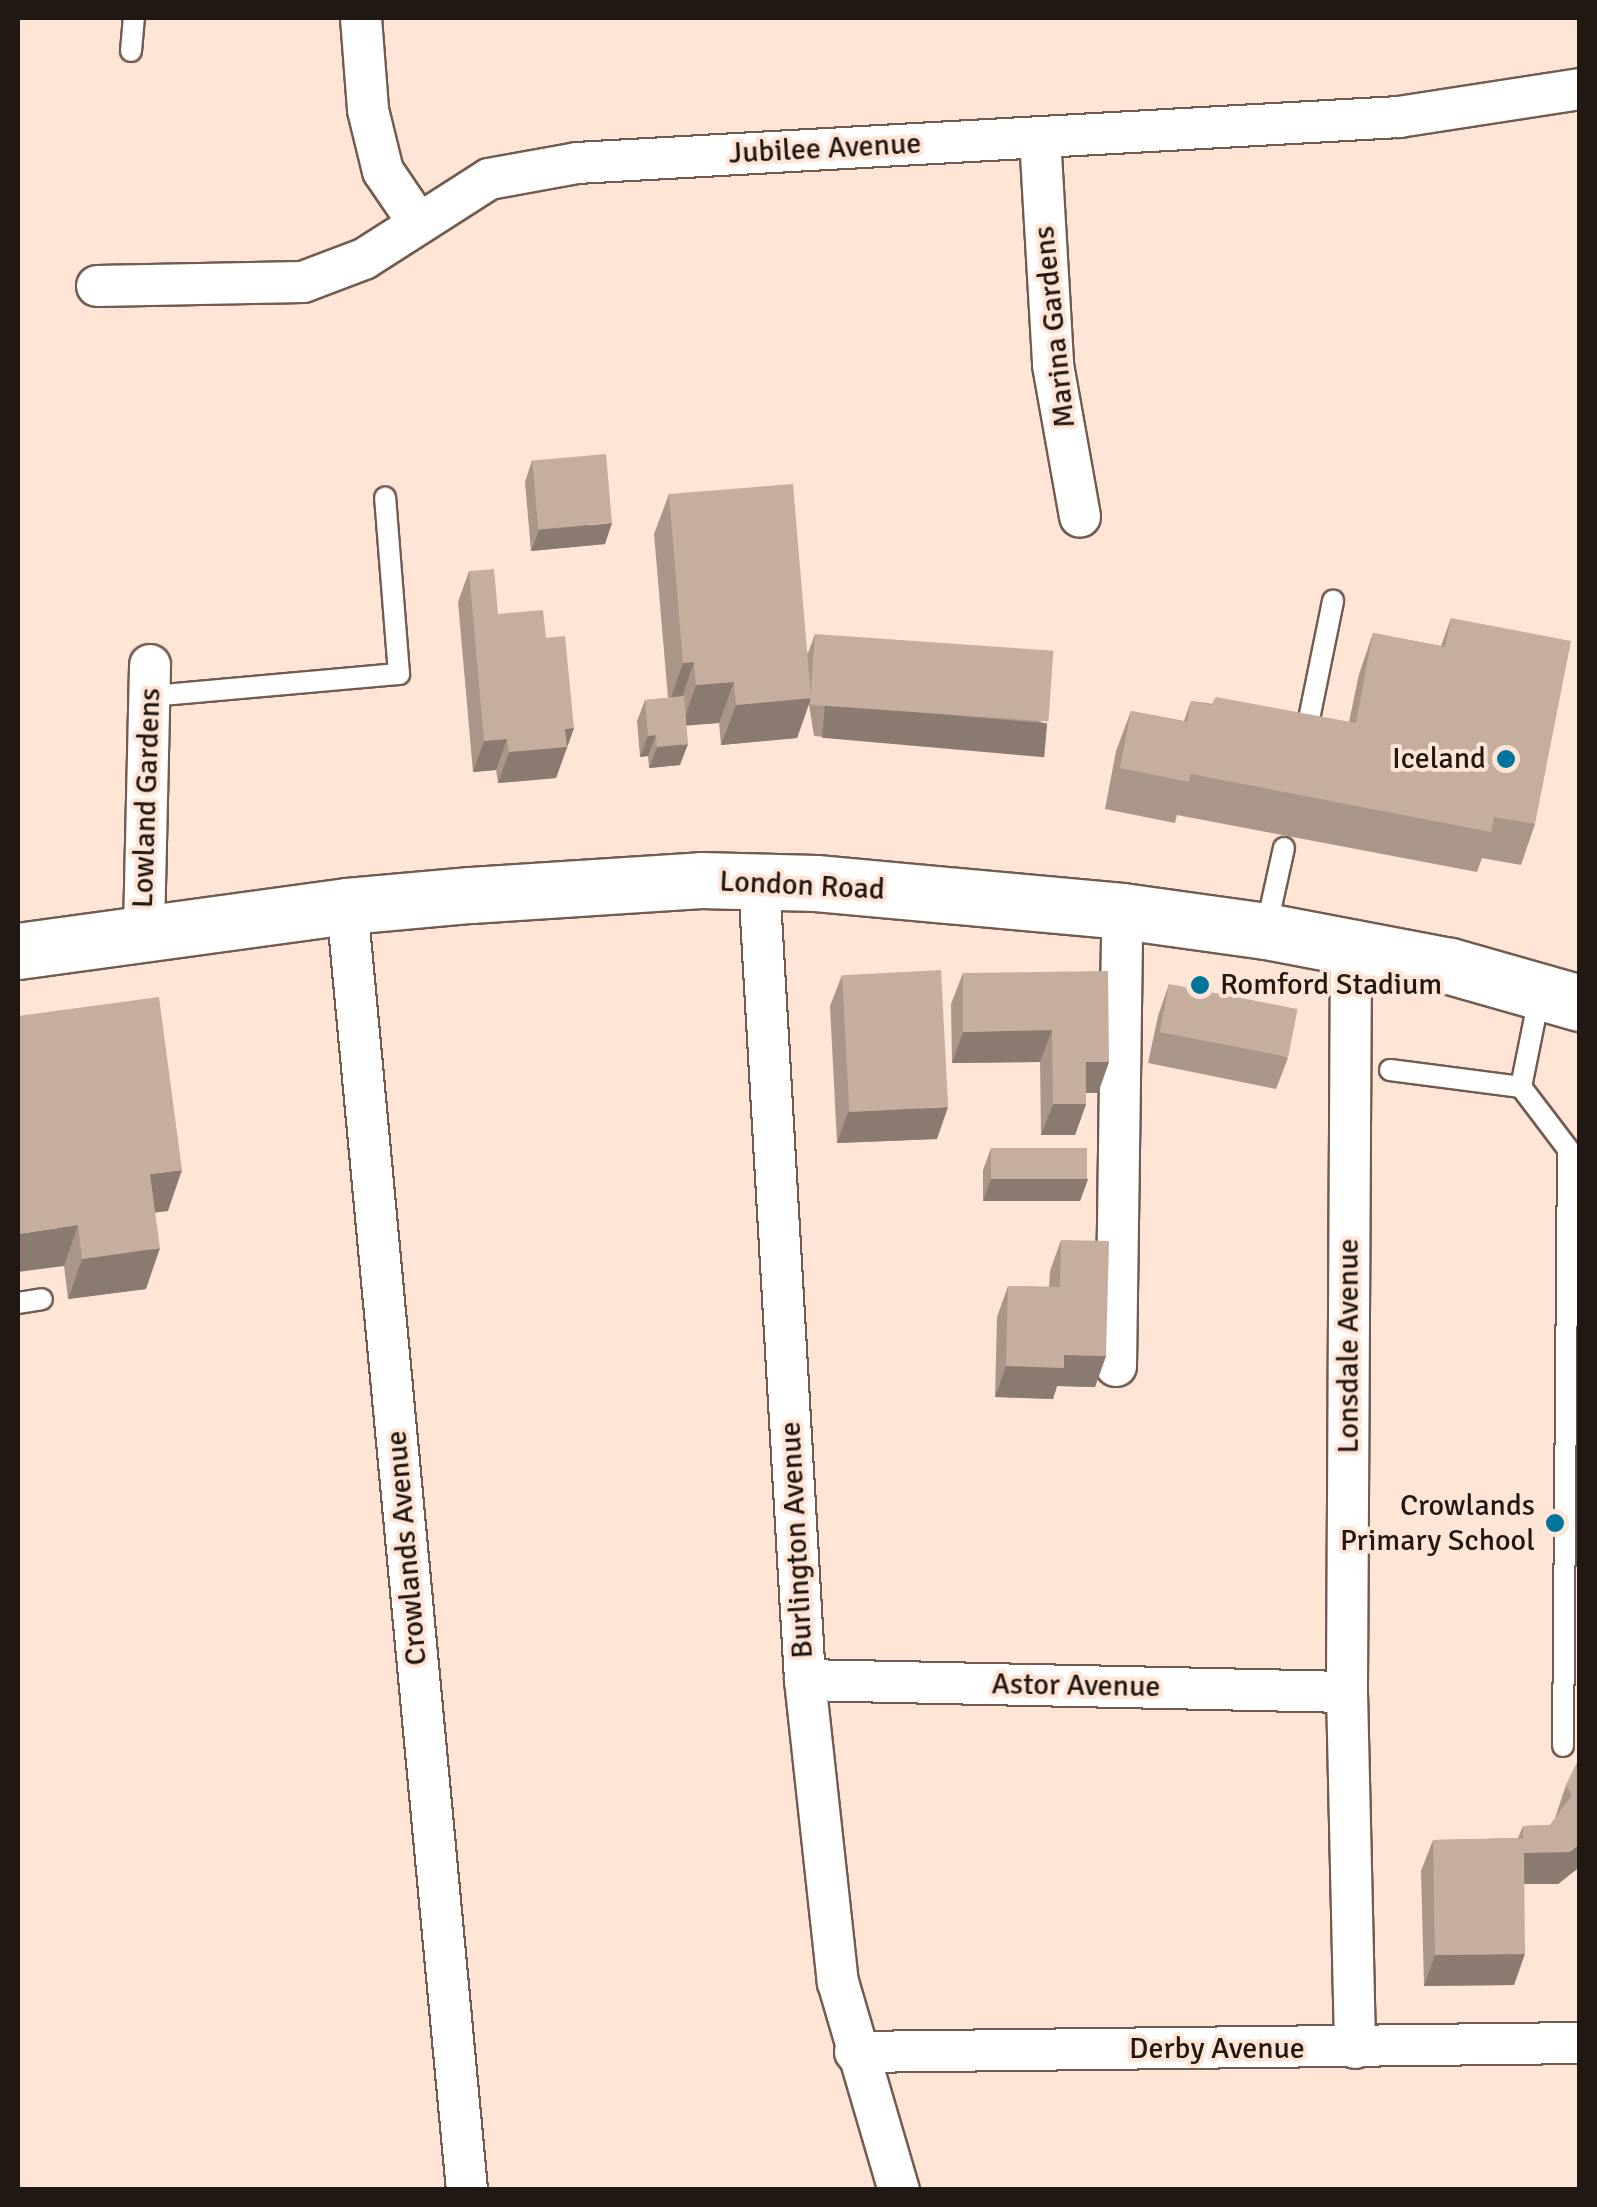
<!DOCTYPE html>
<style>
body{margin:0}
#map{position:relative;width:1597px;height:2207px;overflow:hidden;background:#ffe5d6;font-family:Signika,sans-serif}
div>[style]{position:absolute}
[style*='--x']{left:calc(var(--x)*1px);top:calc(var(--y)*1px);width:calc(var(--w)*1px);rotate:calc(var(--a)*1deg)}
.roads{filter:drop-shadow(2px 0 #715c4f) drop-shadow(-2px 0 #715c4f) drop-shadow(0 2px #715c4f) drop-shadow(0 -2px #715c4f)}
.lane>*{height:20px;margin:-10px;padding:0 10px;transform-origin:10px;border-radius:10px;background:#fff}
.street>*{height:40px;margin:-20px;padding:0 20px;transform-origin:20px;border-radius:20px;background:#fff}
.primary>*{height:55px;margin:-27.5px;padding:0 27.5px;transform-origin:27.5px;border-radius:27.5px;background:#fff}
.wall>*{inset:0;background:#aa9689}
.shaded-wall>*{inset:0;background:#8b7a6f;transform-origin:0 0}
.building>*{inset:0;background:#c6ae9f;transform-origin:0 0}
.dots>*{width:28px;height:28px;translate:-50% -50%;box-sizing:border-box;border:5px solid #ffe5d6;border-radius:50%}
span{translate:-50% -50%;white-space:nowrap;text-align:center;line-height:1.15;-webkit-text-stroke:8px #ffe5d6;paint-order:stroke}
.street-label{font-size:30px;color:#211813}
.poi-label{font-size:30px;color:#211813}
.right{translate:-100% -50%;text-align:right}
.left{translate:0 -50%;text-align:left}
.frame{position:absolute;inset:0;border:20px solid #211813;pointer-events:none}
</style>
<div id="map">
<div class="roads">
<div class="lane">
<div style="--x:131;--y:51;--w:33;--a:-85"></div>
<div style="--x:152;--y:696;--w:248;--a:-5.1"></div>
<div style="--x:399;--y:674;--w:177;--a:-94.5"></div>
<div style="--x:1308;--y:724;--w:126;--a:-78.5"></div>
<div style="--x:1266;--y:929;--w:83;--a:-77.5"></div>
<div style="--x:1390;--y:1070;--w:132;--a:7.4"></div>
<div style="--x:1521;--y:1087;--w:96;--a:-78.6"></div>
<div style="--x:1521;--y:1087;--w:78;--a:52.8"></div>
<div style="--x:1568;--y:1149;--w:597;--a:90.48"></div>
<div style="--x:18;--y:1303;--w:24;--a:-9"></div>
</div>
<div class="street">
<div style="--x:361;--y:18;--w:92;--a:85.6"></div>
<div style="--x:368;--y:110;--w:63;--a:76.2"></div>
<div style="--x:383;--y:171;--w:60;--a:55.8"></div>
<div style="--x:1040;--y:137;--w:228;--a:86.7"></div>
<div style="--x:1053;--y:365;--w:154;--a:79.9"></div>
<div style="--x:97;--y:286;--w:206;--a:-1.1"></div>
<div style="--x:303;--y:282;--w:65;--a:-20.7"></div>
<div style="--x:364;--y:259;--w:148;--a:-32.6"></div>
<div style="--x:489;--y:179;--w:89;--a:-10.3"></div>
<div style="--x:577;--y:163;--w:823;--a:-3.2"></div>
<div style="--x:1399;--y:117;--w:183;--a:-8.8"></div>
<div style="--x:759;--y:882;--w:799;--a:86.7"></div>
<div style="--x:805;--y:1680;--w:304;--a:83.8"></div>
<div style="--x:838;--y:1982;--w:217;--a:73.7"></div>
<div style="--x:347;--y:906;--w:1290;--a:84.66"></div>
<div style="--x:144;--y:931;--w:266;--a:-88.7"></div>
<div style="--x:1351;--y:945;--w:747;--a:90.31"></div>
<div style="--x:1347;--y:1692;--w:356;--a:88.7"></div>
<div style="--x:1116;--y:1366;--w:455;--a:-89.2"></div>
<div style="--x:805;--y:1680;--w:542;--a:1.27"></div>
<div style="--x:855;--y:2052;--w:725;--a:-0.71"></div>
</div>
<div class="primary">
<div style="--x:18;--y:951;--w:332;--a:-7.8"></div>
<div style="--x:347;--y:906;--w:124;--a:-5.1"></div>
<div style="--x:471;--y:895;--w:230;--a:-3.7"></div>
<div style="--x:701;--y:880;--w:115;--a:1.5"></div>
<div style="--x:816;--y:883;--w:307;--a:5.2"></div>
<div style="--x:1122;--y:911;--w:145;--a:7.9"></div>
<div style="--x:1266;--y:931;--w:187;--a:10.8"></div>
<div style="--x:1450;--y:966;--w:135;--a:15.9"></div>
</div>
</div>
<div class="wall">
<div style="clip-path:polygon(532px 460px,605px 544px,531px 551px,525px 482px)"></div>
<div style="clip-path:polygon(669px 494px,808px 653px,815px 634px,1047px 724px,1036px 755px,814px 736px,809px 704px,797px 738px,721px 745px,719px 723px,686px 725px,680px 765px,649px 768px,648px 756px,640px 757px,637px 721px,645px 700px,668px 698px,654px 534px)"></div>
<div style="clip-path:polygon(469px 571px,498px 614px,546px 638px,574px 728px,556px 778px,498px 783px,496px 770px,473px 772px,458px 602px)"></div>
<div style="clip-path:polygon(1451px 618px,1535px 824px,1521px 865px,1482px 858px,1477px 872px,1177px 815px,1175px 823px,1105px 809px,1116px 751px,1131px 711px,1184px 721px,1191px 701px,1349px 722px,1359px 674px,1373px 633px,1441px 646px)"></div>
<div style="clip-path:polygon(963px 973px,1109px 1062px,1098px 1093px,1086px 1093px,1086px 1104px,1075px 1135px,1041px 1135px,1040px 1062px,952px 1063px,951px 1004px)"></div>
<div style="clip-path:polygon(842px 975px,937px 1139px,837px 1143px,830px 1006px)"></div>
<div style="clip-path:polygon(1169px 984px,1288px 1058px,1276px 1089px,1148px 1063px,1158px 1016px)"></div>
<div style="clip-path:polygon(18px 1016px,168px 1211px,155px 1212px,146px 1289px,68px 1299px,64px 1266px)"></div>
<div style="clip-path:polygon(991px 1148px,1088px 1179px,1080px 1201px,983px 1201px,983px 1170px)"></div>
<div style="clip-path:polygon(1061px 1240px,1106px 1356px,1095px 1387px,1057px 1386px,1053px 1399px,995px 1397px,997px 1317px,1008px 1286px,1049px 1287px,1050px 1271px)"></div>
<div style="clip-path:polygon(1580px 1757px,1580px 1870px,1577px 1869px,1558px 1884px,1524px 1884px,1514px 1985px,1424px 1986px,1421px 1871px,1433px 1840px,1518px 1838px,1523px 1826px,1550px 1825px,1555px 1818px,1566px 1785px)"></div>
</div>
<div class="shaded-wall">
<div style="clip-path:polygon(612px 523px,605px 544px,531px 551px,539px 530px)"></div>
<div style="clip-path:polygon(694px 662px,680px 703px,669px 703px,683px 663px)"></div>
<div style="clip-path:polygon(734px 682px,719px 723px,682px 726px,696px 685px)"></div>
<div style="clip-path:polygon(811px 698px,797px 738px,721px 745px,736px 705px)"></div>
<div style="left:825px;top:704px;width:223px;height:34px;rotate:5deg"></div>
<div style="clip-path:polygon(574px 728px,556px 778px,498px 783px,509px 752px,565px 729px)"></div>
<div style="clip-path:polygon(656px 735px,648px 756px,640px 757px,648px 736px)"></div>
<div style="clip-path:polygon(507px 739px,496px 770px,473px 772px,484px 741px)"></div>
<div style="clip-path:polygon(688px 744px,680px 765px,649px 768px,657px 747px)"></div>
<div style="clip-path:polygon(1052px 1030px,1040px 1062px,952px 1063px,963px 1032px)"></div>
<div style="clip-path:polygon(1086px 1062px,1109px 1062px,1098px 1093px,1075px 1093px)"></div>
<div style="clip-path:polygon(1053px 1104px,1086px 1104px,1075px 1135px,1041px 1135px)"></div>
<div style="clip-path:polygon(948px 1107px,937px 1139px,837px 1143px,848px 1112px)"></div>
<div style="clip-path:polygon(182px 1170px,168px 1211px,136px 1215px,150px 1174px)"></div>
<div style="clip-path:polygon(991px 1179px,1088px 1179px,1080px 1201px,983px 1201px)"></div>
<div style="clip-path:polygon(78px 1225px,64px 1266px,18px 1272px,18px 1234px)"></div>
<div style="clip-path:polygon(160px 1248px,146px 1289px,68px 1299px,82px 1259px)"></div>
<div style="clip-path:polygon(1064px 1355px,1106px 1356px,1095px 1387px,1057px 1386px,1053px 1399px,995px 1397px,1006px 1366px)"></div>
<div style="clip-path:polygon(1580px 1844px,1580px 1861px,1577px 1869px,1558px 1884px,1512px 1884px,1524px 1853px)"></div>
<div style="clip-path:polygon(1525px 1954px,1514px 1985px,1424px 1986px,1435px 1955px)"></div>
</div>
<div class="building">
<div style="left:606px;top:454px;width:69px;height:74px;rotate:85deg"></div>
<div style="clip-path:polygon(793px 484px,811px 698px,736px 705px,734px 682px,696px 685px,694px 662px,683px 663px,669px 494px)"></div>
<div style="clip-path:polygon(494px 569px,498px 614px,543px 610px,546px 638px,565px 636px,574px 728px,565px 729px,567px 747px,509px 752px,507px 739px,484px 741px,469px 571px)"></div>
<div style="clip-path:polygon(1451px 618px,1571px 641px,1535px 824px,1494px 817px,1491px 832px,1191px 774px,1189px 782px,1120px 768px,1131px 711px,1187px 722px,1191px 701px,1211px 705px,1216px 697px,1356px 723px,1373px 633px,1445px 647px)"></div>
<div style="left:815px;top:634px;width:239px;height:71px;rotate:4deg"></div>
<div style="clip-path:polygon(684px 696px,688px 744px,657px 747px,656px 735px,648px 736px,645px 700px)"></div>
<div style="left:941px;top:970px;width:137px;height:99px;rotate:87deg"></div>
<div style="clip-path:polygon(1108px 971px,1109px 1062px,1086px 1062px,1086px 1104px,1053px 1104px,1052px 1030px,963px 1032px,963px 973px)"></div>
<div style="left:1169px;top:984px;width:131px;height:49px;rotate:11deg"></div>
<div style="clip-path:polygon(159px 997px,182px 1170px,150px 1174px,160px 1248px,82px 1259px,78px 1225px,18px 1234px,18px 1016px)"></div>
<div style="left:991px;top:1148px;width:96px;height:31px"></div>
<div style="clip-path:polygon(1061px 1240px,1109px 1241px,1106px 1356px,1064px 1355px,1064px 1368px,1006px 1366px,1008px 1286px,1060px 1287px)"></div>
<div style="clip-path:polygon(1580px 1757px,1580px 1844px,1570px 1852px,1524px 1853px,1525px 1954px,1435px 1955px,1433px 1840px,1523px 1838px,1523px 1826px,1550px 1825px,1572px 1795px,1566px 1785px)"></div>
</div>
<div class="dots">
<div style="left:1506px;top:759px;background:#01749e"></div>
<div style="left:1200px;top:985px;background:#01749e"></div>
<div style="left:1555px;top:1523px;background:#01749e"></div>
</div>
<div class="street-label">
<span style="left:825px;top:149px;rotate:-3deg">Jubilee Avenue</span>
<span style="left:1055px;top:327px;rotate:-96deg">Marina Gardens</span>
<span style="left:147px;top:798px;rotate:-88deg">Lowland Gardens</span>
<span style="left:802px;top:886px;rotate:3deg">London Road</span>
<span style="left:1349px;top:1346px;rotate:-90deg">Lonsdale Avenue</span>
<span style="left:797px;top:1540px;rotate:-93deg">Burlington Avenue</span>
<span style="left:407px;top:1548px;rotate:-95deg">Crowlands Avenue</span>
<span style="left:1076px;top:1686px;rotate:1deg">Astor Avenue</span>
<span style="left:1217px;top:2049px">Derby Avenue</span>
</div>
<div class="poi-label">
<span class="right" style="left:1486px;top:759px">Iceland</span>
<span class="left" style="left:1220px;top:985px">Romford Stadium</span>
<span class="right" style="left:1535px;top:1523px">Crowlands<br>Primary School</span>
</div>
<div class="frame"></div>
</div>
